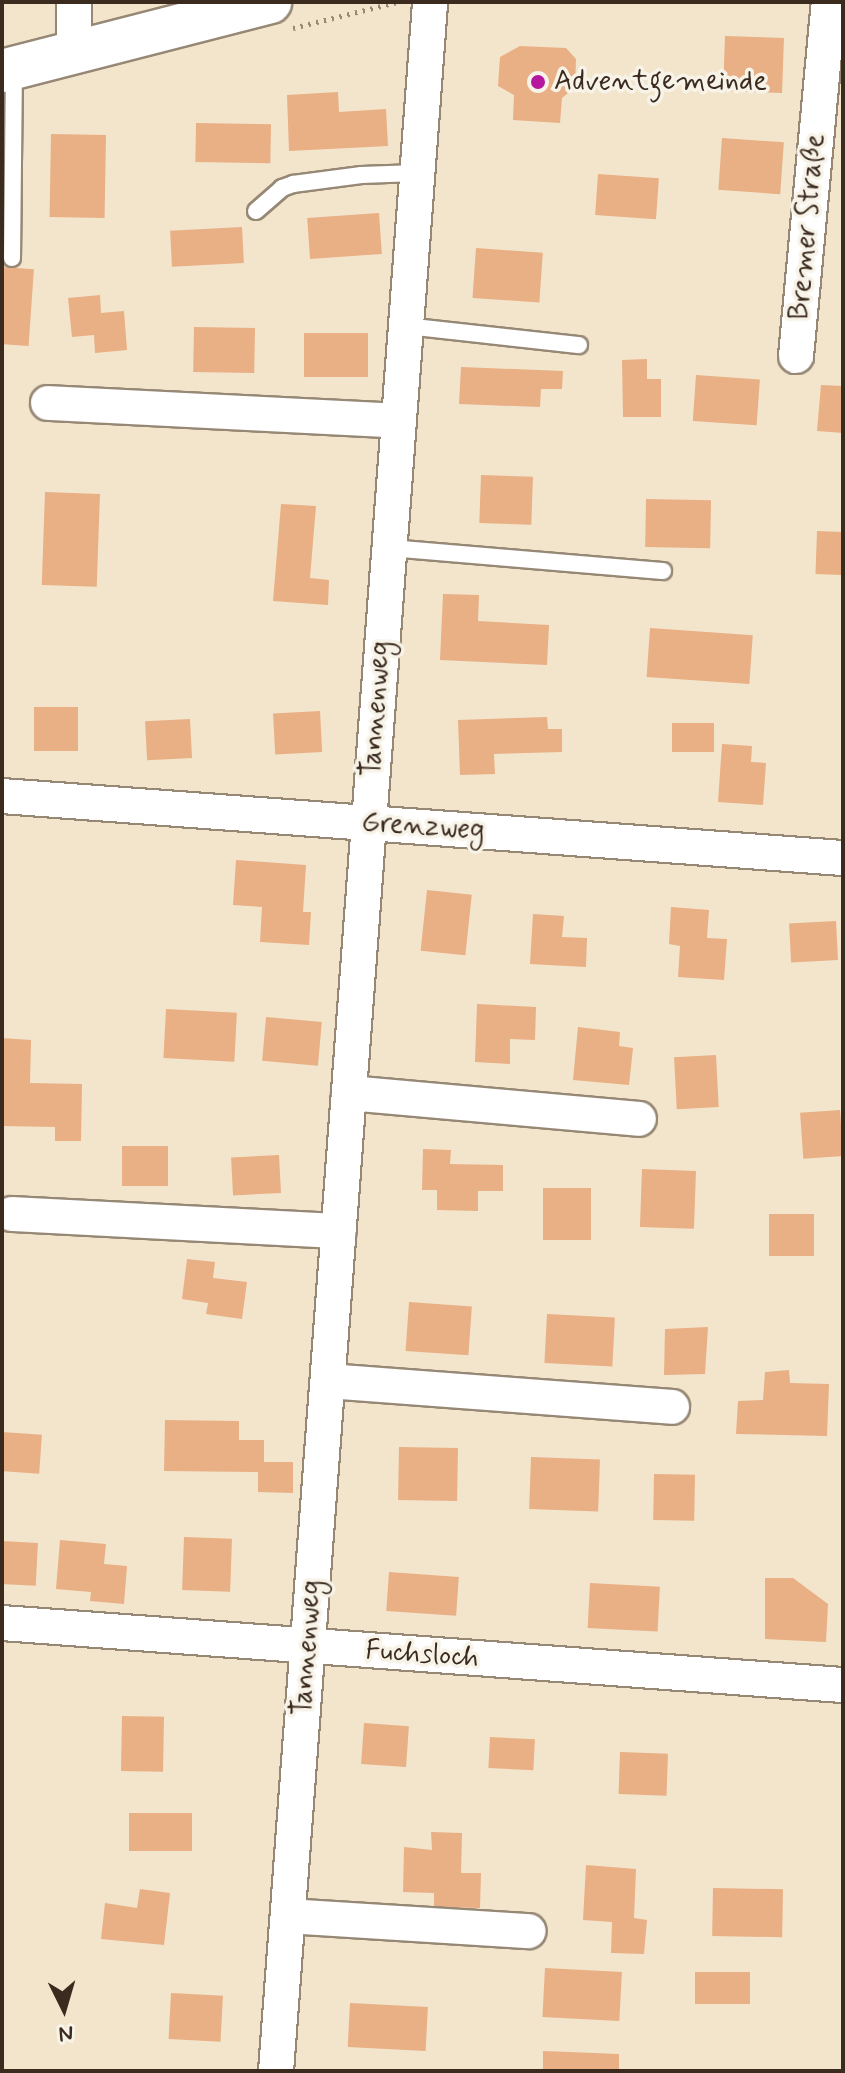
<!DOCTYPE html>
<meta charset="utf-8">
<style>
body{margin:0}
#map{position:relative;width:845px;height:2073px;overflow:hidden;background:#f2e5cc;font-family:Mynerve,sans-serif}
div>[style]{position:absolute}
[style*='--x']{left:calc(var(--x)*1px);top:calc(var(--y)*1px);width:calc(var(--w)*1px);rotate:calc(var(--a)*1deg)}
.building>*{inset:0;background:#e9af85;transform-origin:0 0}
.path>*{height:5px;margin-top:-2.5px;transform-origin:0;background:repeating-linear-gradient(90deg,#968875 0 2px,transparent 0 8px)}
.roads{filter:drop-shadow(2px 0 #968875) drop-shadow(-2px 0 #968875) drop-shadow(0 2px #968875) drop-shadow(0 -2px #968875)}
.service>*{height:16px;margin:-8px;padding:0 8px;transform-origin:8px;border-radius:8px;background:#fff}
.minor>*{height:34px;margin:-17px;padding:0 17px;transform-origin:17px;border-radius:17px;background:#fff}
.tertiary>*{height:42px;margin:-21px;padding:0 21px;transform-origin:21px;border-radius:21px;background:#fff}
.dots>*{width:22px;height:22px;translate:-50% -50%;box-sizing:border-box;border:4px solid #f7f3e8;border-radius:50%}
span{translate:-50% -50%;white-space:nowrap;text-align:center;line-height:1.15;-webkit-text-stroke:7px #f7f3e8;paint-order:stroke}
.poi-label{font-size:28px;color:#3b2a1e}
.left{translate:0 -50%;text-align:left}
.street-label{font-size:28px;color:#3b2a1e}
.frame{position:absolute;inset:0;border:4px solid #3b2a1e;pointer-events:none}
.north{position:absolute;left:24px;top:1969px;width:80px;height:80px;-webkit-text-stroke:6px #f7f3e8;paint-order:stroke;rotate:175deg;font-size:22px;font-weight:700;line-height:32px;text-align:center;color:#3b2a1e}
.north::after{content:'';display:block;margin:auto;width:28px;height:36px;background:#3b2a1e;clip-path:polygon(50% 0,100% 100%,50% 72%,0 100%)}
</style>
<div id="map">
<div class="building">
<div style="left:725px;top:36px;width:59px;height:55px;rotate:2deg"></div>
<div style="clip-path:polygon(520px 46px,566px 48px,576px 59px,575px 87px,562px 98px,560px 123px,513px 120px,514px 95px,498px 86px,500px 57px)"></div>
<div style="clip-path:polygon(338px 92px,339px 112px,386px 109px,388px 146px,289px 151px,287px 95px)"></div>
<div style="clip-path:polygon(5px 114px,7px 175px,2px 175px,2px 115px)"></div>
<div style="left:196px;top:123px;width:75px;height:39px;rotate:1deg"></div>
<div style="left:51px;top:134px;width:55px;height:83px;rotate:1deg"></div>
<div style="left:722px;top:138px;width:62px;height:52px;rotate:4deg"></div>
<div style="left:598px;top:174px;width:61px;height:41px;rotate:4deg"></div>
<div style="left:379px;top:213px;width:41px;height:72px;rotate:86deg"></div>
<div style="left:242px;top:227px;width:36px;height:72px;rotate:87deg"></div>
<div style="left:476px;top:248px;width:67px;height:50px;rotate:4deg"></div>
<div style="left:2px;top:267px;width:32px;height:77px;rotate:4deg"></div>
<div style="clip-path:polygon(100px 295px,101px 313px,124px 311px,127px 350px,95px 353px,94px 335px,72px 337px,68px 298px)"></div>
<div style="left:194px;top:327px;width:61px;height:45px;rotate:1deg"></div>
<div style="left:304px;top:333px;width:64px;height:44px"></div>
<div style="clip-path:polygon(647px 359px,647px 379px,661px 379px,661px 417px,623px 417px,622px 360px)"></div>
<div style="clip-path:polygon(461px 367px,563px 371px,562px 389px,541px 389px,540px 407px,459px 404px)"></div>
<div style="left:696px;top:375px;width:64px;height:46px;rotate:4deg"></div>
<div style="clip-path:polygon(821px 385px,843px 386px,843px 433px,817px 431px)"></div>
<div style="left:481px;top:475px;width:52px;height:48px;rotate:2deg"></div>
<div style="left:45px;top:492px;width:55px;height:93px;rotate:2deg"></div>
<div style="left:646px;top:499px;width:65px;height:48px;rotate:1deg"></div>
<div style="clip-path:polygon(281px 504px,316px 506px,310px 578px,329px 580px,328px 605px,273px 601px)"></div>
<div style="left:817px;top:531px;width:26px;height:43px;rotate:2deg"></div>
<div style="clip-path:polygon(443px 594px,479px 595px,478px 621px,549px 625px,547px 665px,440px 660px)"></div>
<div style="left:650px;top:628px;width:103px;height:49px;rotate:4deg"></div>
<div style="left:78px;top:707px;width:44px;height:44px;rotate:90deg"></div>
<div style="left:320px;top:711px;width:41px;height:47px;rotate:87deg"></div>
<div style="clip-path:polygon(547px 717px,548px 729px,562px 729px,562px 752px,494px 754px,495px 774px,460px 775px,458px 720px)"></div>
<div style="left:190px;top:719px;width:39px;height:45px;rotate:87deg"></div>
<div style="left:672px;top:723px;width:42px;height:29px"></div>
<div style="clip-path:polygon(722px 744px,752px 746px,751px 762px,766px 763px,763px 805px,718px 802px)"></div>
<div style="clip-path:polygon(236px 860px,306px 865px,303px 912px,311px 912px,309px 945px,260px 942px,262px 907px,233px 905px)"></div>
<div style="left:427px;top:890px;width:45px;height:61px;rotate:6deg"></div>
<div style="clip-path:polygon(671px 907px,709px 910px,707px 938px,727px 939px,724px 980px,678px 977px,680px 946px,669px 944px)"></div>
<div style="clip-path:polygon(533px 914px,564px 916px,562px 937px,587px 938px,586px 967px,530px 964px)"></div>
<div style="left:836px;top:921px;width:39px;height:47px;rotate:87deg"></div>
<div style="clip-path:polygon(477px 1004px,536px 1007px,535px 1040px,510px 1039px,510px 1064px,475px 1062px)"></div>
<div style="left:166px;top:1009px;width:71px;height:49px;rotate:3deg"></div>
<div style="left:266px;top:1017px;width:56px;height:44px;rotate:5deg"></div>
<div style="clip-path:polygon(578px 1027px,620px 1032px,619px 1046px,633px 1048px,629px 1085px,573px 1080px)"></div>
<div style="clip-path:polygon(2px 1038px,31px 1040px,30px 1083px,82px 1084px,81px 1141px,55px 1141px,55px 1127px,2px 1126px)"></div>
<div style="left:716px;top:1055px;width:52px;height:42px;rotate:87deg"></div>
<div style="left:840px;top:1110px;width:46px;height:40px;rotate:86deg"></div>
<div style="left:122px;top:1146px;width:46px;height:40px"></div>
<div style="clip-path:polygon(423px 1149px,451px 1150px,450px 1164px,503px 1165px,503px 1191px,478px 1191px,478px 1211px,437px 1210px,437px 1190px,422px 1190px)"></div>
<div style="left:279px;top:1155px;width:38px;height:48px;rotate:87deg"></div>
<div style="left:642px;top:1169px;width:54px;height:58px;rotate:2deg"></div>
<div style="left:543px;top:1188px;width:48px;height:52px"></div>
<div style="left:769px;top:1214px;width:45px;height:42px"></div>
<div style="clip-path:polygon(187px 1259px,215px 1262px,213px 1278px,247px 1282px,242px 1319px,206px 1314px,208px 1303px,182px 1299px)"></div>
<div style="left:409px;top:1302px;width:63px;height:49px;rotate:4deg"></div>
<div style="left:547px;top:1314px;width:68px;height:49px;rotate:3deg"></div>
<div style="clip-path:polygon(708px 1327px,705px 1374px,664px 1375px,665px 1329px)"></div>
<div style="clip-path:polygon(789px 1370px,790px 1383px,829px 1384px,827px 1436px,736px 1434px,738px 1401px,763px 1400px,765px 1372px)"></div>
<div style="clip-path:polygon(165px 1420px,239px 1421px,239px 1440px,264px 1440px,264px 1462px,293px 1462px,293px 1493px,258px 1492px,258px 1472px,164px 1471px)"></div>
<div style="left:2px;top:1432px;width:40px;height:39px;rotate:4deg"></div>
<div style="left:399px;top:1447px;width:59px;height:53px;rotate:1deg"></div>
<div style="left:531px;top:1457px;width:69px;height:52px;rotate:2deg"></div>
<div style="left:654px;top:1474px;width:41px;height:46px;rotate:1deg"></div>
<div style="left:184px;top:1537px;width:48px;height:53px;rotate:2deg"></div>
<div style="clip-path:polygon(60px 1540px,106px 1544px,104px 1564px,127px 1566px,124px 1604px,90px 1601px,91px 1592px,56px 1589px)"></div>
<div style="left:2px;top:1541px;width:36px;height:43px;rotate:3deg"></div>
<div style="left:389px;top:1572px;width:70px;height:39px;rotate:4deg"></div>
<div style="clip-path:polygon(765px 1578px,793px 1578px,828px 1604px,826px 1642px,765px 1639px)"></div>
<div style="left:590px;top:1583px;width:70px;height:45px;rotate:3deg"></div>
<div style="left:122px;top:1716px;width:42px;height:55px;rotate:1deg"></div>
<div style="left:364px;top:1723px;width:45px;height:41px;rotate:4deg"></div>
<div style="left:490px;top:1737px;width:45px;height:31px;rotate:3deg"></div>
<div style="left:620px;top:1752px;width:48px;height:42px;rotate:2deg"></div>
<div style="left:129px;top:1813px;width:63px;height:38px"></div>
<div style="clip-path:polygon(431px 1832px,462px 1833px,461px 1873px,481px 1873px,480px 1908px,434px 1907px,434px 1893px,403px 1892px,404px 1847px,432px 1850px)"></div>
<div style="clip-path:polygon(586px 1865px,636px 1869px,634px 1918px,647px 1920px,644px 1954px,611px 1953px,612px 1922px,583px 1920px)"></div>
<div style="left:713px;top:1888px;width:70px;height:48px;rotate:1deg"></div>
<div style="clip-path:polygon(140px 1889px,170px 1893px,164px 1945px,101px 1939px,105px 1903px,137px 1908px)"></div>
<div style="left:545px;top:1968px;width:77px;height:49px;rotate:3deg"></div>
<div style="left:750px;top:1972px;width:32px;height:55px;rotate:90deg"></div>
<div style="left:171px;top:1993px;width:52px;height:46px;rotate:3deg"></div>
<div style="left:350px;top:2003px;width:78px;height:44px;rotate:3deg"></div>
<div style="clip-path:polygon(543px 2051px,619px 2054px,619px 2071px,543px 2071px)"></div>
</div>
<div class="path">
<div style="--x:293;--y:28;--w:107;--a:-14"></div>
</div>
<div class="roads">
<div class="service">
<div style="--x:256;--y:211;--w:35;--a:-41"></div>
<div style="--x:282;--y:188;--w:12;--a:-20"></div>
<div style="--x:293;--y:184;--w:69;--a:-7.5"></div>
<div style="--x:361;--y:175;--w:56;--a:-2"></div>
<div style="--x:12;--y:258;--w:190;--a:-89.4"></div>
<div style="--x:406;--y:326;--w:174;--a:6.3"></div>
<div style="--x:389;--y:548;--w:275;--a:4.8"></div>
</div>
<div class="minor">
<div style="--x:74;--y:2;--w:51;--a:90"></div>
<div style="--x:796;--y:356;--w:356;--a:-84.7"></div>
<div style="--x:48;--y:403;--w:351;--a:2.9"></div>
<div style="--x:2;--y:796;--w:843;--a:4.22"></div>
<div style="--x:349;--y:1093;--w:291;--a:5.1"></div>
<div style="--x:12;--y:1214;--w:327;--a:3"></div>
<div style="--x:328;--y:1381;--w:345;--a:4.3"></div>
<div style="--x:2;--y:1623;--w:843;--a:4.22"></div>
<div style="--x:288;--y:1916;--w:241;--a:3.6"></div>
<div style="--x:276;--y:2071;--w:2075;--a:-85.74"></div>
</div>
<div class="tertiary">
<div style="--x:2;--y:71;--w:277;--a:-14.4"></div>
</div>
</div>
<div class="dots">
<div style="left:538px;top:82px;background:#b5179e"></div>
</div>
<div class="poi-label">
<span class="left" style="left:554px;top:82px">Adventgemeinde</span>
</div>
<div class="street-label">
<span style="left:808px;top:227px;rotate:-85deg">Bremer Straße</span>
<span style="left:377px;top:709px;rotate:-86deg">Tannenweg</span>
<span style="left:423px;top:827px;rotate:4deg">Grenzweg</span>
<span style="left:308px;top:1648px;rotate:-86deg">Tannenweg</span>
<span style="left:422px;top:1655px;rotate:4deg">Fuchsloch</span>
</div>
<div class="frame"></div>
<div class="north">N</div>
</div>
